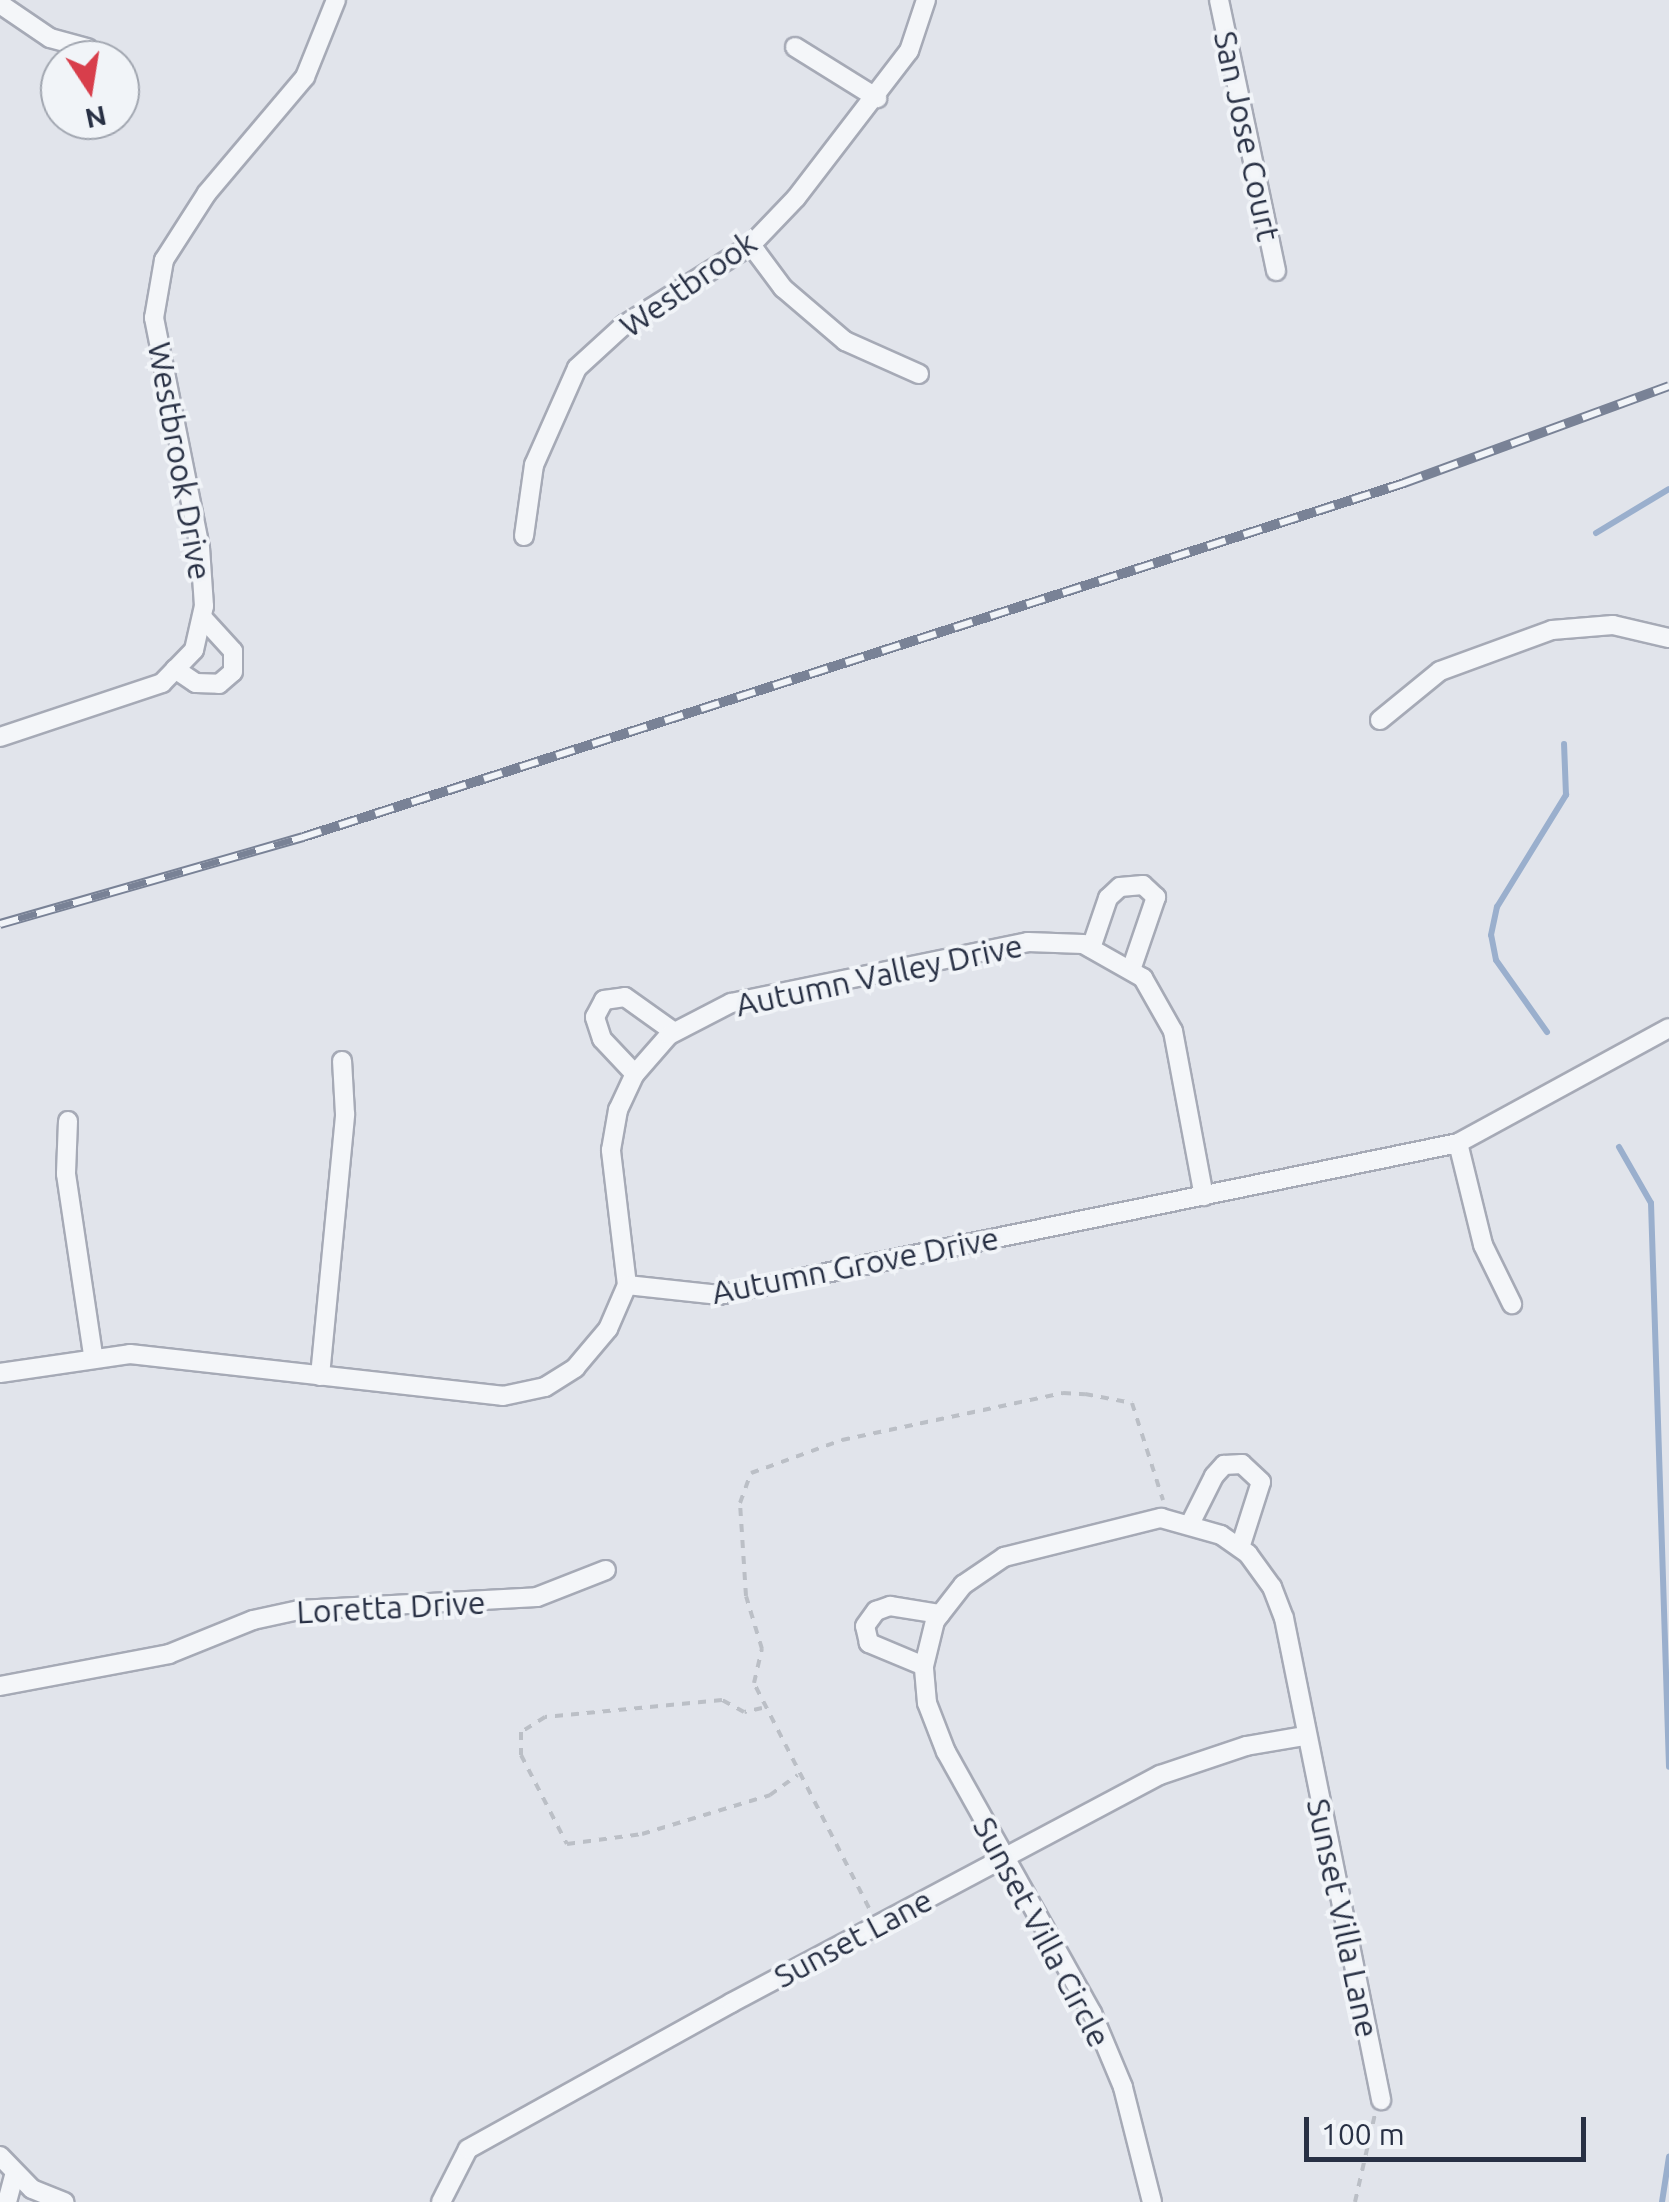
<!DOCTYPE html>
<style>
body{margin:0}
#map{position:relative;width:1669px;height:2202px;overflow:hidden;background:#e1e4eb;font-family:Ubuntu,sans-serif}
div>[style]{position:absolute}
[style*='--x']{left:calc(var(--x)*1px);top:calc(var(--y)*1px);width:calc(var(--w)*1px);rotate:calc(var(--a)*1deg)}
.stream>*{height:6px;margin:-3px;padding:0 3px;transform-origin:3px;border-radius:3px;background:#9aafcd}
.path>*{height:4px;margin-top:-2px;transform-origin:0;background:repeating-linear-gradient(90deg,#bbbfc6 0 8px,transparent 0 16px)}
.roads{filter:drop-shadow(2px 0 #a6aab6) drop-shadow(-2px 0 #a6aab6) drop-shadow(0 2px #a6aab6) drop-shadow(0 -2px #a6aab6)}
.street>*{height:18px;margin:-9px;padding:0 9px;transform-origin:9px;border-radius:9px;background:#f4f6f9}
.rail>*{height:10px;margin-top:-5px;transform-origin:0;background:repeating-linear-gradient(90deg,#f1f4f8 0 19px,#798296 0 38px);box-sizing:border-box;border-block:2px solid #798296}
span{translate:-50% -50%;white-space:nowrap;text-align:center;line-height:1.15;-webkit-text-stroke:8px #f1f4f8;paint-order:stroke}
.street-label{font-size:32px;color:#283044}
.north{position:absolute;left:40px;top:40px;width:100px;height:100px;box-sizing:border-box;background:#f1f4f8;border:2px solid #a1a6b0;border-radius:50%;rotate:168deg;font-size:28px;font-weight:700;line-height:40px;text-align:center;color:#283044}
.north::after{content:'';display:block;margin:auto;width:35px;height:45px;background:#d83e4b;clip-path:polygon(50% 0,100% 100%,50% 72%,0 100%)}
.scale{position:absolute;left:1304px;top:2117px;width:282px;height:45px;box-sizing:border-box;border:5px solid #283044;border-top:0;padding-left:12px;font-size:30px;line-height:35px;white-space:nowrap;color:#283044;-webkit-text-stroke:8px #f1f4f8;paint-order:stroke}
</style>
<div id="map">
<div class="stream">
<div style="--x:1596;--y:533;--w:85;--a:-31.1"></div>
<div style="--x:1547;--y:1032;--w:88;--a:-125.3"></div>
<div style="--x:1496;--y:960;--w:25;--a:-101"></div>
<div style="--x:1491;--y:935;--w:29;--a:-78"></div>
<div style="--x:1497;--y:907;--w:132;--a:-58.4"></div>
<div style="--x:1566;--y:795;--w:51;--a:-92.2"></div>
<div style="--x:1619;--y:1147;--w:64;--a:60.3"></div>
<div style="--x:1651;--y:1203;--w:564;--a:88.17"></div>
<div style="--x:1662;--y:2202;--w:46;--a:-81.2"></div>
</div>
<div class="path">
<div style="--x:762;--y:1708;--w:18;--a:167"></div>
<div style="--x:744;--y:1712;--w:25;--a:-151"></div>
<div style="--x:722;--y:1700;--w:178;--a:174.5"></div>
<div style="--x:545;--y:1717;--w:28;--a:148"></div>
<div style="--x:521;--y:1732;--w:23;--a:90"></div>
<div style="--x:521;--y:1755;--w:100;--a:62.7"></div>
<div style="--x:567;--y:1844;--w:76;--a:-7.6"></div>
<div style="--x:642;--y:1834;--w:134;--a:-16.9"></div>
<div style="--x:770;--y:1795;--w:34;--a:-36"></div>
<div style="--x:869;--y:1908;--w:253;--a:-117.1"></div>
<div style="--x:754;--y:1683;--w:35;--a:-77"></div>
<div style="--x:762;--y:1649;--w:55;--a:-106.8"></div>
<div style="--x:746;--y:1596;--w:93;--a:-93.7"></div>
<div style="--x:740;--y:1503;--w:32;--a:-70"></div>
<div style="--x:751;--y:1473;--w:97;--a:-19.9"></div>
<div style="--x:842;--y:1440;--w:226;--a:-12"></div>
<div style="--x:1063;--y:1393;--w:22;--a:3"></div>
<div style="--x:1085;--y:1394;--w:48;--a:10.8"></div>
<div style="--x:1132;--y:1403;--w:102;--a:72.3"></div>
<div style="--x:1355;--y:2202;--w:90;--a:-77.2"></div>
</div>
<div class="roads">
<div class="street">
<div style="--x:1219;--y:0;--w:277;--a:78.1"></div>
<div style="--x:0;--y:4;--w:60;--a:34.2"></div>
<div style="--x:50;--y:38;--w:39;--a:15"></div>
<div style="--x:795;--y:47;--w:97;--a:31.9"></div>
<div style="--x:751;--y:245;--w:54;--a:53.3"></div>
<div style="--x:783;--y:288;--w:82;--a:40.5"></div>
<div style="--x:845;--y:341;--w:81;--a:24"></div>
<div style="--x:524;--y:536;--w:72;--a:-82"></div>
<div style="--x:534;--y:465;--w:106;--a:-66.1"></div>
<div style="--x:577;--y:368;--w:64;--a:-42.5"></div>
<div style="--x:624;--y:325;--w:150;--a:-32.2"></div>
<div style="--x:751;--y:245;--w:65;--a:-46.2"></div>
<div style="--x:796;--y:198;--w:185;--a:-52.5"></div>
<div style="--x:909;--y:51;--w:54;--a:-71.6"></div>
<div style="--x:175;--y:669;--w:25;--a:34"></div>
<div style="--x:196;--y:683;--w:23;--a:2"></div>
<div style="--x:219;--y:684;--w:18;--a:-41"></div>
<div style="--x:233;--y:672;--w:21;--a:-90"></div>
<div style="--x:233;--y:651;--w:46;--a:-132.4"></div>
<div style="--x:1380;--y:720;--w:77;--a:-39.2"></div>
<div style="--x:1440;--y:671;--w:119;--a:-20.1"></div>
<div style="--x:1552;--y:630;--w:61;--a:-4.7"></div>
<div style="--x:1613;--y:625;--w:57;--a:13.1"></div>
<div style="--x:0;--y:737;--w:171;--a:-18.4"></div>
<div style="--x:162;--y:683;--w:46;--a:-45.9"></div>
<div style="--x:194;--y:650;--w:45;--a:-77.2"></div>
<div style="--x:204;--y:606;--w:58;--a:-93.9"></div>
<div style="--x:200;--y:548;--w:235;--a:-101.3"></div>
<div style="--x:154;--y:318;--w:59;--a:-80.2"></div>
<div style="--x:164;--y:260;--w:80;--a:-57.3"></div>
<div style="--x:207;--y:193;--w:152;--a:-49.8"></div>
<div style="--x:305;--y:77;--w:83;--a:-68.1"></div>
<div style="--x:1091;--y:948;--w:53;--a:-71.2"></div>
<div style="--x:1108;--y:898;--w:16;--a:-43"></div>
<div style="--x:1120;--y:887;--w:23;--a:-5"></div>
<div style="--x:1143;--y:885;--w:18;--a:43"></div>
<div style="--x:1156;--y:897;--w:77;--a:108.9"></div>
<div style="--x:635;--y:1074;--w:48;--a:-133.3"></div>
<div style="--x:602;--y:1039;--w:23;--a:-108"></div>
<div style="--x:595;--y:1017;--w:19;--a:-62"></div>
<div style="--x:604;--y:1000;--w:21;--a:-8"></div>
<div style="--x:625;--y:997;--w:60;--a:35.5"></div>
<div style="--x:68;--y:1121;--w:53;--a:92.2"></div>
<div style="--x:66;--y:1174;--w:183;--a:81.5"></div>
<div style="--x:1458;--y:1143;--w:105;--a:76.2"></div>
<div style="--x:1483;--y:1245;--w:66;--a:63.8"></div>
<div style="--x:627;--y:1285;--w:136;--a:-96.8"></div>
<div style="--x:611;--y:1150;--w:41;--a:-80.1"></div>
<div style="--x:618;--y:1110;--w:40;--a:-65"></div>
<div style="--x:635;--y:1074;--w:52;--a:-48.9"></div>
<div style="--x:669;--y:1035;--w:70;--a:-27.3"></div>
<div style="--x:731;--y:1003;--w:303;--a:-11.6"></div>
<div style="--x:1028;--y:942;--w:55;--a:2.1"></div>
<div style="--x:1083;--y:944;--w:69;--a:29.5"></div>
<div style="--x:1143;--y:978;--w:61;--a:60.5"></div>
<div style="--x:1173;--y:1031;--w:168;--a:79.4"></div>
<div style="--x:0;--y:1373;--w:131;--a:-8.3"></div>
<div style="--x:130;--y:1354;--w:375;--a:6.4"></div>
<div style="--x:503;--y:1396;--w:43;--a:-12.1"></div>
<div style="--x:545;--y:1387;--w:36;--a:-32"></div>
<div style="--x:575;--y:1368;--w:51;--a:-49.8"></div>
<div style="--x:608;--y:1329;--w:48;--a:-66.6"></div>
<div style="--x:627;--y:1285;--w:93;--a:6.2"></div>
<div style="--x:719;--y:1295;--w:754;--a:-11.62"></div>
<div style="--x:1458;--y:1143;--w:240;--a:-28.6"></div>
<div style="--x:320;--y:1376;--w:263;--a:-84.5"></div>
<div style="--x:345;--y:1114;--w:53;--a:-93.2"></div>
<div style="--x:1190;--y:1524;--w:54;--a:-63.4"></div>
<div style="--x:1214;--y:1476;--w:15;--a:-48"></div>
<div style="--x:1224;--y:1465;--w:18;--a:-3"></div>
<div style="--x:1242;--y:1464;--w:26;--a:43"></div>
<div style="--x:1261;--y:1482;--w:69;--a:107.7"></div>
<div style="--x:924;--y:1666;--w:60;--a:-157.3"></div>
<div style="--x:869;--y:1643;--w:17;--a:-103"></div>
<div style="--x:865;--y:1626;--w:19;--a:-54"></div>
<div style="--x:876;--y:1611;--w:15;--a:-20"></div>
<div style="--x:890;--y:1606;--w:51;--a:9.1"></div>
<div style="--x:0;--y:1686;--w:172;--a:-10.7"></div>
<div style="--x:169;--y:1654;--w:91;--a:-22"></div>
<div style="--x:253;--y:1620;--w:47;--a:-12.3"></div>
<div style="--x:299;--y:1610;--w:238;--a:-3.1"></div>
<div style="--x:537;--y:1597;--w:74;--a:-21.4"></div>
<div style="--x:0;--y:2156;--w:46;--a:45.9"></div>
<div style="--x:32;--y:2189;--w:35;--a:22"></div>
<div style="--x:7;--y:2202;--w:30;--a:-75"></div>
<div style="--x:441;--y:2202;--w:59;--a:-63"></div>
<div style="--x:468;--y:2149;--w:301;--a:-29"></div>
<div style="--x:731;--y:2003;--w:486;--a:-28"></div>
<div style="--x:1160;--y:1775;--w:91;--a:-18.6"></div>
<div style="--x:1246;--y:1746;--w:60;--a:-9.6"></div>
<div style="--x:1152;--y:2202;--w:119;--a:-104.2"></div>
<div style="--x:1123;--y:2087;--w:80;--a:-112.7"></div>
<div style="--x:1092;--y:2013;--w:299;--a:-119.2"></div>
<div style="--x:946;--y:1752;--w:53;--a:-111.2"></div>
<div style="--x:927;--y:1703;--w:37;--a:-95"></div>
<div style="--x:924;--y:1666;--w:46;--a:-76.3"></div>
<div style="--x:935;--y:1621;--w:46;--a:-52.1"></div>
<div style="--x:963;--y:1585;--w:50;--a:-34.3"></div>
<div style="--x:1004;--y:1557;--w:162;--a:-14"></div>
<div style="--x:1161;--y:1518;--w:62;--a:15.8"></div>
<div style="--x:1221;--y:1535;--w:33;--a:35"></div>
<div style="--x:1248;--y:1554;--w:41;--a:54"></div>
<div style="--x:1272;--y:1587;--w:33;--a:69"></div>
<div style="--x:1284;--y:1618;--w:492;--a:78.6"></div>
</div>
</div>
<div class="rail">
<div style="--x:0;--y:924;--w:315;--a:-16"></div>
<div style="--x:303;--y:837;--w:1157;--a:-17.82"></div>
<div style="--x:1404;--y:483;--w:282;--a:-20.1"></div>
</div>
<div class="street-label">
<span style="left:1247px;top:136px;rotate:78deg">San Jose Court</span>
<span style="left:688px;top:284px;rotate:-35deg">Westbrook</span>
<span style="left:180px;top:461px;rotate:80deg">Westbrook Drive</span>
<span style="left:879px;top:975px;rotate:-12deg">Autumn Valley Drive</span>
<span style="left:855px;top:1265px;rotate:-11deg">Autumn Grove Drive</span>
<span style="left:391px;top:1607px;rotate:-3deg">Loretta Drive</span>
<span style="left:1343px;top:1918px;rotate:78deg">Sunset Villa Lane</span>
<span style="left:1042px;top:1932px;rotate:62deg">Sunset Villa Circle</span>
<span style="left:853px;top:1938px;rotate:-28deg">Sunset Lane</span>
</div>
<div class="north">N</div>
<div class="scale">100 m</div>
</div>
